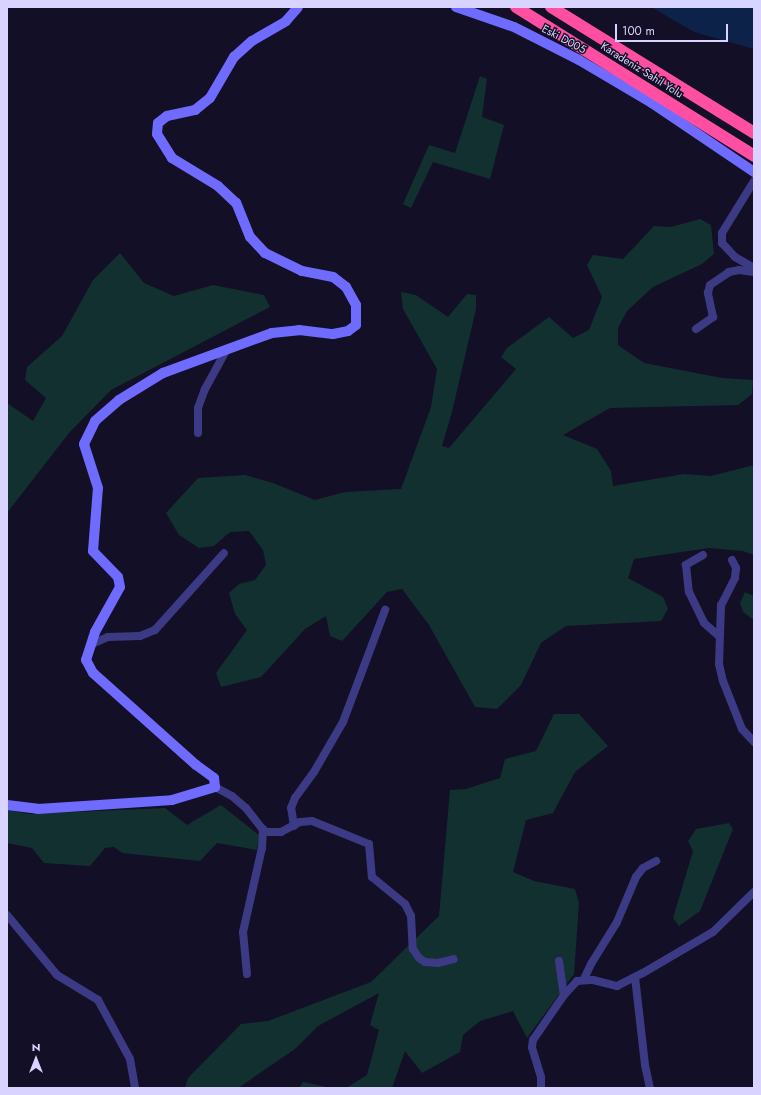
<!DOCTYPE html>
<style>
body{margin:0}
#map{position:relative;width:761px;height:1095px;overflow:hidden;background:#130f26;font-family:Jost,sans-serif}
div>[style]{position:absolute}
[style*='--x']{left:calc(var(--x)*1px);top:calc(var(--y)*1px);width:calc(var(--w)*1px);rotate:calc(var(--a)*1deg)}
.green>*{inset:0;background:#12302f}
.water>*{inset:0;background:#0c2248}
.street>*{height:8px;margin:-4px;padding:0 4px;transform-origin:4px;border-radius:4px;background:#3d3a85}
.secondary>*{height:10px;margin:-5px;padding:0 5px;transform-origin:5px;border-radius:5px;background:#6f6bff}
.highway>*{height:12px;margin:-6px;padding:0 6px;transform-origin:6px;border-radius:6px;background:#ff4fa3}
span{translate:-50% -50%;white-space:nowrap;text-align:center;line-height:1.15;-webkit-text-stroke:3px #130f26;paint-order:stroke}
.street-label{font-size:11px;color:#d9d4ff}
.frame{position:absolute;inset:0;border:8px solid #d9d4ff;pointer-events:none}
.north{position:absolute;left:16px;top:1039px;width:40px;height:40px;-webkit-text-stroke:3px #130f26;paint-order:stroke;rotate:0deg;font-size:11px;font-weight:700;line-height:16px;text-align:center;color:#d9d4ff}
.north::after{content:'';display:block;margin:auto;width:14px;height:18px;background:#d9d4ff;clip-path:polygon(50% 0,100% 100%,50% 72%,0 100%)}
.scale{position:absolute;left:615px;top:24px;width:113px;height:18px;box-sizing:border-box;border:2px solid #d9d4ff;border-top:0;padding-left:5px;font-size:12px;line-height:14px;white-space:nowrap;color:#d9d4ff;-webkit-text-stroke:3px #130f26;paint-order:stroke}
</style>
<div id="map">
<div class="green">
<div style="clip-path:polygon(480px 76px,487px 79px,482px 117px,504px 125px,490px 179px,433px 162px,411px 208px,403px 204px,429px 145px,455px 153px)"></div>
<div style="clip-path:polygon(700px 219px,711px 225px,714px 254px,702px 264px,653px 287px,627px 311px,618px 328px,618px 345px,644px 363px,722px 378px,753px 380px,752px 394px,738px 405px,610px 408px,563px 435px,597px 449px,611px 471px,613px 486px,684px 474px,711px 476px,754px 465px,754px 555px,743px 551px,709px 548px,634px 559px,628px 578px,663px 597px,668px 609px,661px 621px,566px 626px,541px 643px,521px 685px,497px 709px,475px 707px,429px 625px,402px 589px,387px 592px,342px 641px,330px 636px,326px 616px,305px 629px,261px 677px,221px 687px,216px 673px,247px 630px,235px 614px,229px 593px,239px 584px,255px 580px,266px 565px,263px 550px,249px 531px,230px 532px,214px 546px,199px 548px,179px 535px,166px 513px,198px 478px,245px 475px,273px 483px,315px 500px,345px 492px,401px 489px,431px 407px,437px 369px,403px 309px,401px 292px,416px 295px,448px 317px,467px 294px,476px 295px,476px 309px,452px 412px,442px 446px,449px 448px,516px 369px,501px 357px,507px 348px,549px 317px,573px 338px,589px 330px,602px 297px,587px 265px,593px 255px,623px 259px,654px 226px,671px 227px)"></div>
<div style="clip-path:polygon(120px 253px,144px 283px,174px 296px,213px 285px,264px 295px,270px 307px,111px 390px,69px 433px,7px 513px,7px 403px,33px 421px,46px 398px,25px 380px,27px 367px,62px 336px,93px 280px)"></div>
<div style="clip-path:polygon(745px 592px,754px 596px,754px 620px,743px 612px,740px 603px)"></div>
<div style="clip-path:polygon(554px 714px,579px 714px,608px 746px,575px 772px,553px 813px,526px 820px,513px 872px,534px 881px,575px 889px,579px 903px,574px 974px,527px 1038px,513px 1011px,480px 1021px,463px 1035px,460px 1052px,422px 1073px,405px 1051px,392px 1088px,346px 1088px,367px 1075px,379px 1030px,370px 1025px,379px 993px,318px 1026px,295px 1049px,238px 1088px,185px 1088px,188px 1078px,241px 1024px,268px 1021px,371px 982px,439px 916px,450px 790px,466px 789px,500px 778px,505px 759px,536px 751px)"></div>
<div style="clip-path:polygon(221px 805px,259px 835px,257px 850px,217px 843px,200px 861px,122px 853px,114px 847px,105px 848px,90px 866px,44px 863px,32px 848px,7px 843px,7px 810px,29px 814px,165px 808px,187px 825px)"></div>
<div style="clip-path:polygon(729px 823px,733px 829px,700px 911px,679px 926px,673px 918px,693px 851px,688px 841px,696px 829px)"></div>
<div style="clip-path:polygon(303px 1082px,332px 1088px,299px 1088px)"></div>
</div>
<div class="water">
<div style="clip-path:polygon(651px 7px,754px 7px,754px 49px,694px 32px)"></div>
</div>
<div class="street">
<div style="--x:754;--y:181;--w:61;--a:121.6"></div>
<div style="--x:722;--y:233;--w:10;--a:90"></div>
<div style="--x:722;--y:243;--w:19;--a:47"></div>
<div style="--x:735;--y:257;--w:22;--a:30"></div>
<div style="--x:696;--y:329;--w:21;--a:-35"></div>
<div style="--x:713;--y:317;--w:25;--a:-102"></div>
<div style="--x:708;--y:293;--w:8;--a:-76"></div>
<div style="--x:710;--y:285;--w:23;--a:-34"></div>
<div style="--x:729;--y:272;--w:10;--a:-11"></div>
<div style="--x:739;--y:270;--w:15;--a:8"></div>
<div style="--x:198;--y:433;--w:25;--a:-90"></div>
<div style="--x:198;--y:408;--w:20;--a:-70"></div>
<div style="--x:205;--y:389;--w:46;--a:-61.2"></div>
<div style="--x:703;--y:555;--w:20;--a:150"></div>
<div style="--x:686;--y:565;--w:27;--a:84"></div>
<div style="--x:689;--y:592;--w:34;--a:64"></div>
<div style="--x:704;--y:623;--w:20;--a:41"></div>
<div style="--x:732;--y:560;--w:9;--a:63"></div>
<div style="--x:736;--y:568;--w:10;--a:96"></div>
<div style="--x:735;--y:578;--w:30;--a:117"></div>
<div style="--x:721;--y:605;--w:59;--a:91.9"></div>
<div style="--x:719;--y:664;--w:17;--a:77"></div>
<div style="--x:723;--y:681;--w:52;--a:68.4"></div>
<div style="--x:742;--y:729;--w:18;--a:47"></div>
<div style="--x:92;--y:644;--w:17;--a:-24"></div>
<div style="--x:108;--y:637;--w:32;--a:-2"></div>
<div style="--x:140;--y:636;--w:16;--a:-22"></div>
<div style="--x:155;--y:630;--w:103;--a:-48.1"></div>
<div style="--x:215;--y:787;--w:19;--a:28"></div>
<div style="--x:232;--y:796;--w:18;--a:41"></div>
<div style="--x:246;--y:808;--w:31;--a:52"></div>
<div style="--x:265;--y:832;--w:16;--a:0"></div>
<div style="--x:281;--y:832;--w:21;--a:-28"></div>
<div style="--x:300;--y:822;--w:12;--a:-5"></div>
<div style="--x:312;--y:821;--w:61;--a:22"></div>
<div style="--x:369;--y:844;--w:33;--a:85"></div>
<div style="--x:372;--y:877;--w:43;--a:39.3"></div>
<div style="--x:405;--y:904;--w:13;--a:63"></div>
<div style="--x:411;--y:916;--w:33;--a:87"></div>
<div style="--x:413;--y:949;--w:11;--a:56"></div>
<div style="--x:419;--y:958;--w:7;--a:34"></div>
<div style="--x:425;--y:962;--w:13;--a:4"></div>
<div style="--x:438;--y:963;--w:16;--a:-14"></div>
<div style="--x:294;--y:826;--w:18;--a:-99"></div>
<div style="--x:291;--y:808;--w:11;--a:-68"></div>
<div style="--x:295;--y:798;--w:32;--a:-54"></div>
<div style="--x:314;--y:772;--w:58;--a:-59.9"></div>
<div style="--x:343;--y:722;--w:120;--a:-69.4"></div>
<div style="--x:7;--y:915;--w:78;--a:50.2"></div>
<div style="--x:57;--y:975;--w:48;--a:31.4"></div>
<div style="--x:98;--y:1000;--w:67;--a:61.5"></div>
<div style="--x:130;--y:1059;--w:29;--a:80"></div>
<div style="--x:559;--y:961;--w:34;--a:82"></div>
<div style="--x:247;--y:974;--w:42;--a:-95.4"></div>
<div style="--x:243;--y:932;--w:86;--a:-77.3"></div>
<div style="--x:262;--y:848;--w:19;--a:-87"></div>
<div style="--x:635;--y:977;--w:89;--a:83.5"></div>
<div style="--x:645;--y:1065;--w:24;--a:78"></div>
<div style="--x:584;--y:979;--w:17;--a:-65"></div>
<div style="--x:591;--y:964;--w:49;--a:-58.2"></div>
<div style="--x:617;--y:922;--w:49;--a:-67.1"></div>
<div style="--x:636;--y:877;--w:11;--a:-52"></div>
<div style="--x:643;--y:868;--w:15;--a:-28"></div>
<div style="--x:541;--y:1088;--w:11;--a:-90"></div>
<div style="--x:541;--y:1077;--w:31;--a:-107"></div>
<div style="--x:532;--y:1047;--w:7;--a:-82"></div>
<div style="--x:533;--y:1040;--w:55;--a:-55.4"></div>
<div style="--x:564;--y:995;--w:19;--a:-47"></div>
<div style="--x:577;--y:981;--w:16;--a:-4"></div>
<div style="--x:593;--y:980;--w:25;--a:14"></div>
<div style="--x:617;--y:986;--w:29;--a:-27"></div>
<div style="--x:643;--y:973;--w:81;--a:-30.4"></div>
<div style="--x:713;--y:932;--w:57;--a:-44.3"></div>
</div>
<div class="secondary">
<div style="--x:456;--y:7;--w:61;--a:19"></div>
<div style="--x:514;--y:27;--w:73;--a:26.9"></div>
<div style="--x:579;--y:60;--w:85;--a:30.5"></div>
<div style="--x:652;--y:103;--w:123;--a:34.1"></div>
<div style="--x:7;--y:805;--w:31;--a:7"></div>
<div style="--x:38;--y:809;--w:134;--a:-3.8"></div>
<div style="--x:172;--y:800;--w:45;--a:-16.8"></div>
<div style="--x:215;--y:787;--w:9;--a:-96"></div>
<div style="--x:214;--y:778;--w:22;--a:-144"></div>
<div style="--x:196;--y:765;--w:138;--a:-138.2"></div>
<div style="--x:93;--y:673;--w:15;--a:-118"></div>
<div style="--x:86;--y:660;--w:29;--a:-72"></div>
<div style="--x:95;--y:632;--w:51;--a:-60.9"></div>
<div style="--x:120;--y:587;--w:10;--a:-101"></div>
<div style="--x:118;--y:577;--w:36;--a:-134"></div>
<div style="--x:93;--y:551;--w:63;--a:-85.5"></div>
<div style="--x:98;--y:488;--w:46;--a:-107.7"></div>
<div style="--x:84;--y:444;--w:25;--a:-64"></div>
<div style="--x:95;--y:421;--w:32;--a:-41"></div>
<div style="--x:119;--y:400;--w:52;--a:-31.5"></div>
<div style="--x:163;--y:373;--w:116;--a:-20.2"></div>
<div style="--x:272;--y:333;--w:27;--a:-6"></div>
<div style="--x:299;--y:330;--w:34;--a:7"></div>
<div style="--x:333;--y:334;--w:15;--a:-11"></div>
<div style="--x:348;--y:331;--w:10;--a:-37"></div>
<div style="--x:356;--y:325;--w:20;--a:-90"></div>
<div style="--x:356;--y:305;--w:21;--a:-119"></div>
<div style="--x:346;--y:287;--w:16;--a:-142"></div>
<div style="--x:333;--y:277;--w:32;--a:-169"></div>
<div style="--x:302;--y:271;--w:41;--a:-154.1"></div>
<div style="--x:265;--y:253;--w:22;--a:-133"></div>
<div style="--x:250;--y:237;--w:37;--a:-112"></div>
<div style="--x:236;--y:203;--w:25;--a:-137"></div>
<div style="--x:218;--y:186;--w:54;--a:-148.7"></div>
<div style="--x:172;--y:158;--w:28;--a:-122"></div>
<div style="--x:157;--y:134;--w:11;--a:-85"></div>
<div style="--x:158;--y:123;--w:11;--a:-38"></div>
<div style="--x:167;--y:116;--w:29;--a:-12"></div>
<div style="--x:195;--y:110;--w:19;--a:-39"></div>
<div style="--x:210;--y:98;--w:48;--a:-59.7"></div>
<div style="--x:234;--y:57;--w:24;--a:-42"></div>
<div style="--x:252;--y:41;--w:39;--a:-30"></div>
<div style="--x:286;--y:21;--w:18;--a:-49"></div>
</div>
<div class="highway">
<div style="--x:516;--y:7;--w:281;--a:32"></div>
<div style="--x:551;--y:7;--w:239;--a:31.8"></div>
</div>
<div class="street-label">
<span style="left:564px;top:39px;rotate:28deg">Eski D005</span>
<span style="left:642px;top:70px;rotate:32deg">Karadeniz Sahil Yolu</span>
</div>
<div class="frame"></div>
<div class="north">N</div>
<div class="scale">100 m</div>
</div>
